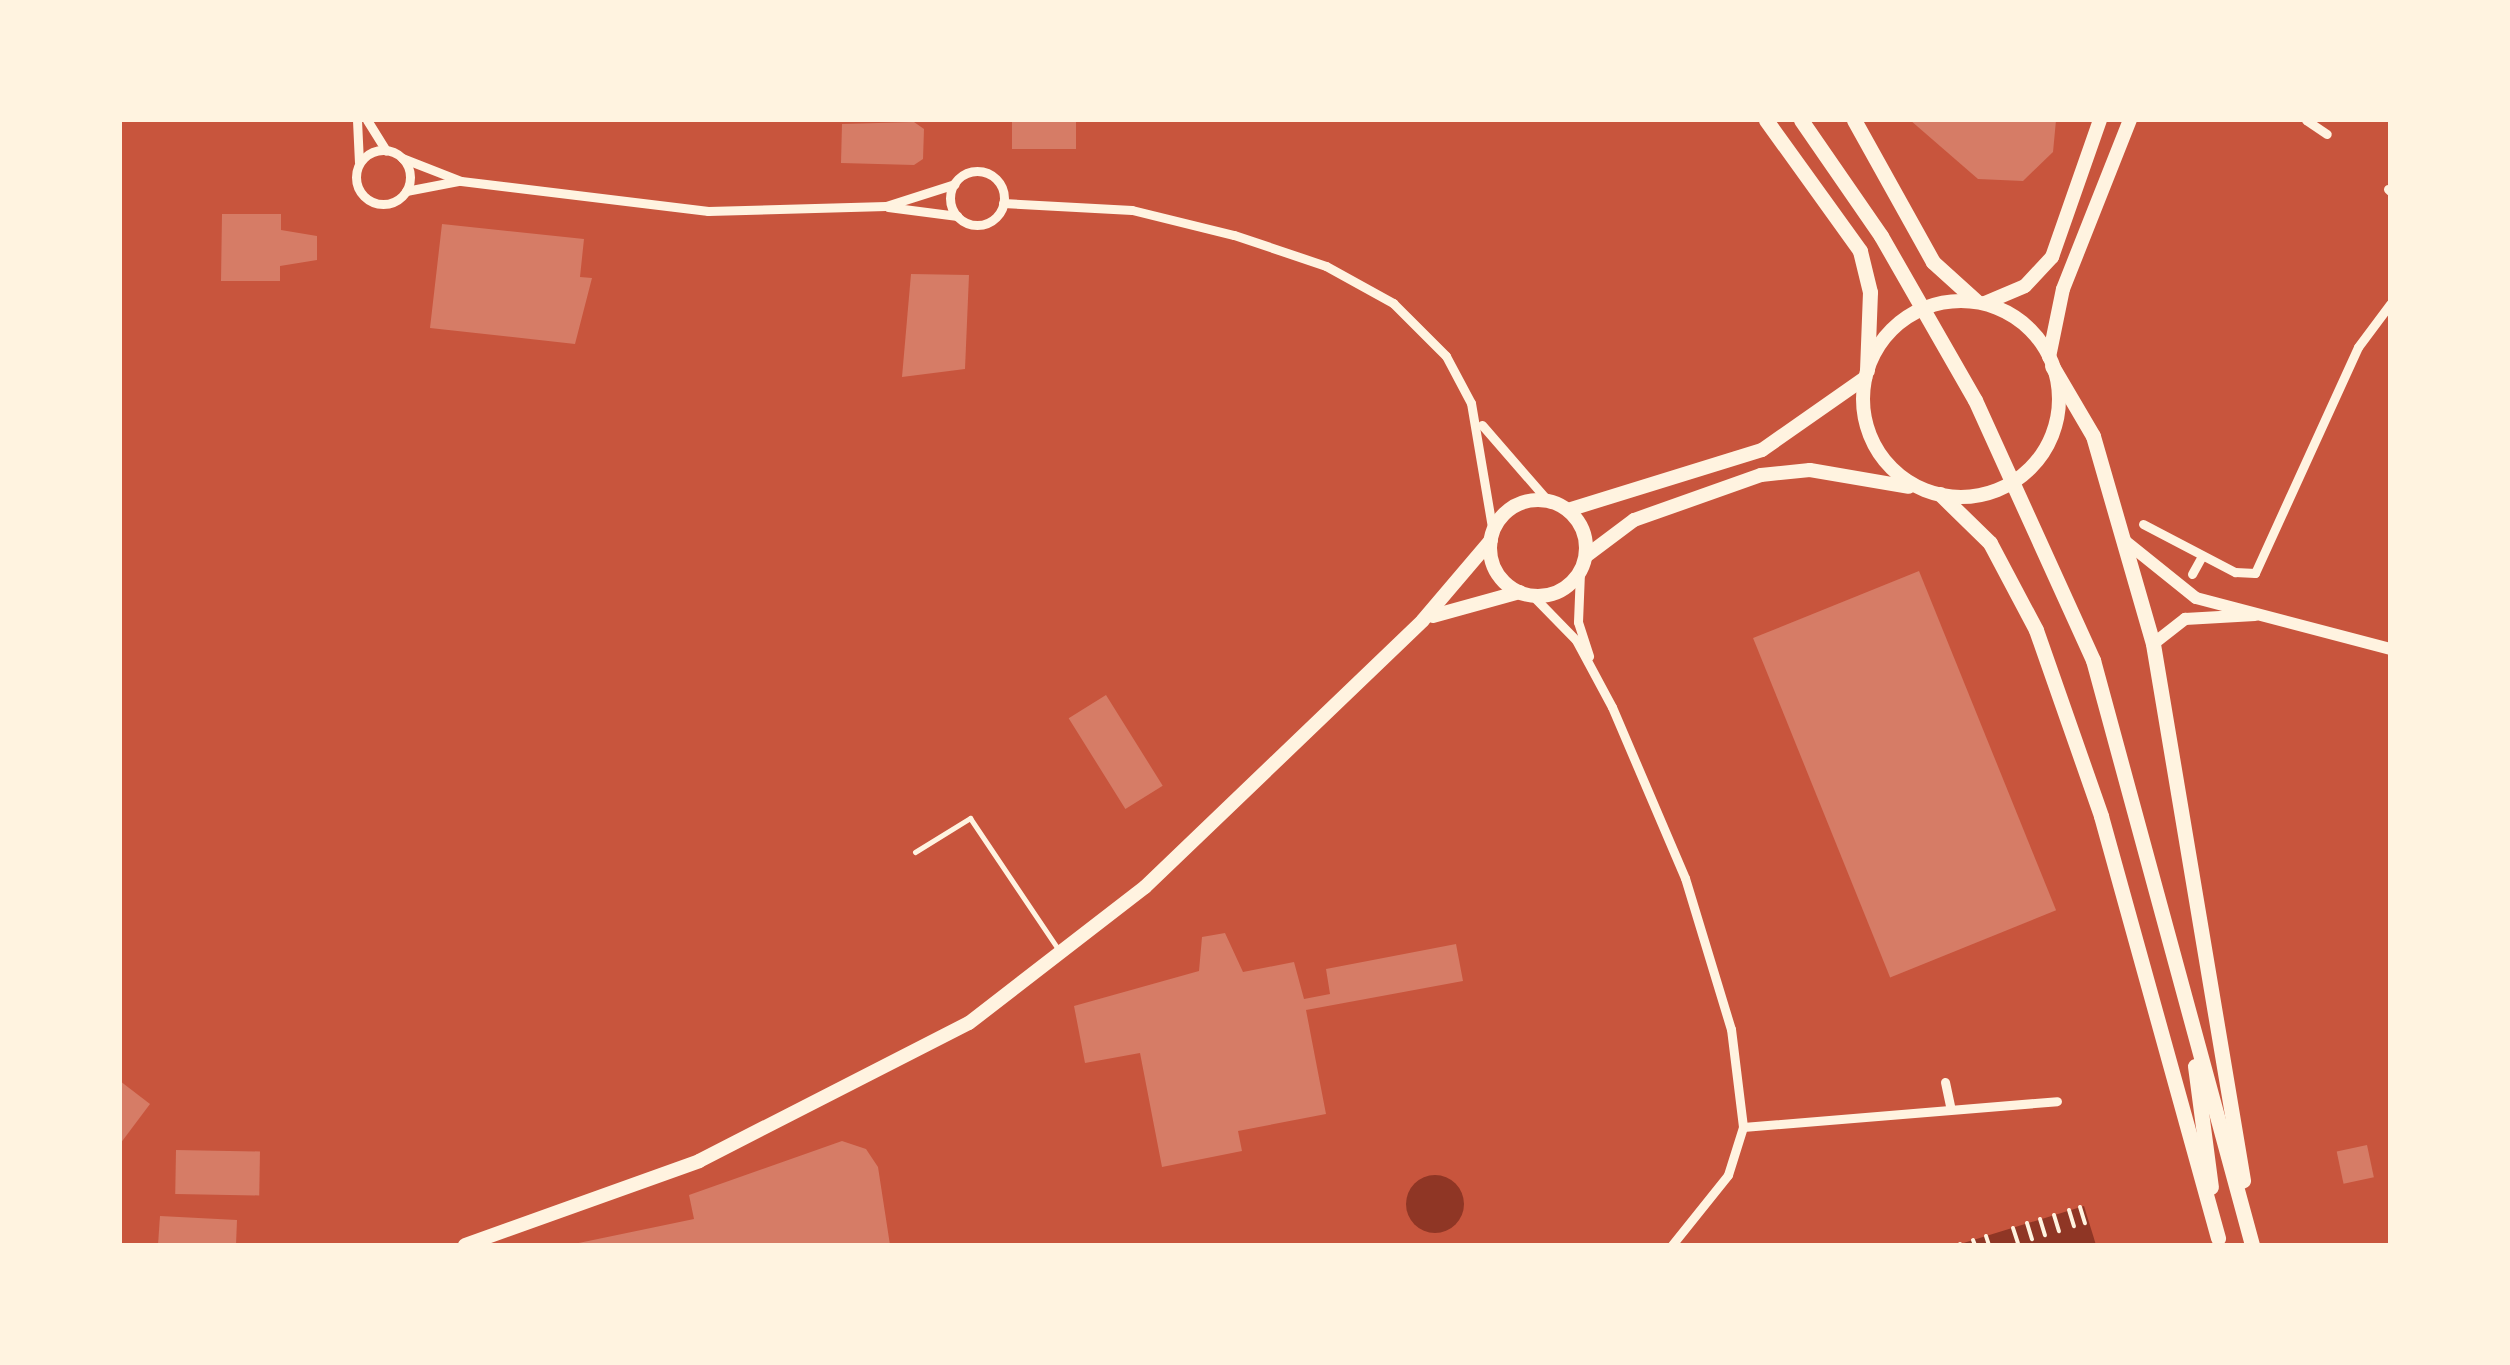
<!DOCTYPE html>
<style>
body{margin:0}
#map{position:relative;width:2510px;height:1365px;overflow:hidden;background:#c8553d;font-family:"IBM Plex Serif",serif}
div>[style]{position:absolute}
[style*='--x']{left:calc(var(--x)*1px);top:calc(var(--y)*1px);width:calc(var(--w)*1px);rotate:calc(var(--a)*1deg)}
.water>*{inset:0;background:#8f3625}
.round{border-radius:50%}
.building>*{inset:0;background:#d67c66;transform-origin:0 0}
.path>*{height:4px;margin:-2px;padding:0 2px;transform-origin:2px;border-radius:2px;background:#fff3e0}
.service>*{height:5px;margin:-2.5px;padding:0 2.5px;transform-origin:2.5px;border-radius:2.5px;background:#fff3e0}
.minor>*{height:9px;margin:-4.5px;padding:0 4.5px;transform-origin:4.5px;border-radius:4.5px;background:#fff3e0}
.minor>.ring{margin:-4.5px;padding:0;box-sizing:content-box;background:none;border:9px solid #fff3e0;border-radius:50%}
.secondary>*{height:12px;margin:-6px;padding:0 6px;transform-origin:6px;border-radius:6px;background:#fff3e0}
.primary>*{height:14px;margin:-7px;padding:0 7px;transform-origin:7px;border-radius:7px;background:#fff3e0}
.primary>.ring{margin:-7px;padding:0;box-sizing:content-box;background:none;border:14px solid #fff3e0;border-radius:50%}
.trunk>*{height:15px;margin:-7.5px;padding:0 7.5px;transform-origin:7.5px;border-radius:7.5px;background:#fff3e0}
span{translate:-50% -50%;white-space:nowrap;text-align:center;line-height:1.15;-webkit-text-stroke:9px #fff3e0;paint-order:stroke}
.frame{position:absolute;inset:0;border:122px solid #fff3e0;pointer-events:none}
</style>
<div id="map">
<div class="water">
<div class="round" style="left:1406px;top:1175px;width:58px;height:58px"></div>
<div style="clip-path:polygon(2084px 1206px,2096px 1245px,1957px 1245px)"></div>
</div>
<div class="building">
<div style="left:1012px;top:120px;width:64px;height:29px"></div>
<div style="clip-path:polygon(1910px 120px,2056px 120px,2053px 152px,2023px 181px,1978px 179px)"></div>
<div style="clip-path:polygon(914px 122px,924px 129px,923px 159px,914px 165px,841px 163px,842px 124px)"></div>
<div style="clip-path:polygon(222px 214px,281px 214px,281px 230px,317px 236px,317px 260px,280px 266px,280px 281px,221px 281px)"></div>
<div style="clip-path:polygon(442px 224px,584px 239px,580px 277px,592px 278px,575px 344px,430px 328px)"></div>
<div style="clip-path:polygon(911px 274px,969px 275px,965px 369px,902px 377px)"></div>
<div style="left:1919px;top:571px;width:366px;height:179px;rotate:68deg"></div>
<div style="left:1106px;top:695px;width:107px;height:44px;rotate:58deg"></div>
<div style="clip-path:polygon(1225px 933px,1243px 972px,1294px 962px,1304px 999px,1330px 994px,1326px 969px,1456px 944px,1463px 981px,1306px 1010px,1326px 1114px,1238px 1131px,1242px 1151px,1162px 1167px,1140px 1053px,1085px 1063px,1074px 1006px,1199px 971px,1202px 937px)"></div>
<div style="clip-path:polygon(120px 1081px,150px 1104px,120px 1144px)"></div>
<div style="clip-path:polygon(842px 1141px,866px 1149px,878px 1167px,890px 1245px,569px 1245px,694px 1219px,689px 1195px)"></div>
<div style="left:2367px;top:1145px;width:33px;height:31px;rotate:78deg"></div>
<div style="left:176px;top:1150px;width:84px;height:44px;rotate:1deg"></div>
<div style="clip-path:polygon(160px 1216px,237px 1220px,236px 1245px,158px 1245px)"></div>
</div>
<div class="path">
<div style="--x:2080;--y:1207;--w:17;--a:73"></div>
<div style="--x:2069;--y:1210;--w:17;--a:73"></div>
<div style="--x:2054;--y:1215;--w:17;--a:73"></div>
<div style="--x:2040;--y:1219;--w:17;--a:73"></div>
<div style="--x:2027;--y:1223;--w:17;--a:73"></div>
<div style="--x:2013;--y:1228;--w:16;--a:72"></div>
<div style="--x:1986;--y:1236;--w:9;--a:72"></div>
<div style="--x:1973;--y:1240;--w:5;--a:68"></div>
<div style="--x:1960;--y:1244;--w:1;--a:90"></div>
</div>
<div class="service">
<div style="--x:915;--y:852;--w:65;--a:-31.7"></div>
<div style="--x:970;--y:818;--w:158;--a:56.1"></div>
</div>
<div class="minor">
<div style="--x:357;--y:120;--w:42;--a:87.3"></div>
<div style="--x:367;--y:120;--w:36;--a:58"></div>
<div style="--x:2306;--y:120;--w:25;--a:34"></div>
<div class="ring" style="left:356px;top:150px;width:45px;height:45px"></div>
<div style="--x:402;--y:158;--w:63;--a:21.3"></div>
<div style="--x:461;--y:181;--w:249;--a:6.9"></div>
<div style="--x:708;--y:211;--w:178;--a:-1.6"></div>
<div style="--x:886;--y:206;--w:72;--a:-17.7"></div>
<div class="ring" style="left:950px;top:171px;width:45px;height:45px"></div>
<div style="--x:2388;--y:189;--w:3;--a:45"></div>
<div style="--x:406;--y:191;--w:53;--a:-10.9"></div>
<div style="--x:1003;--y:203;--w:129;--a:3.1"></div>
<div style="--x:1132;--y:210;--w:105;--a:13.8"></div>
<div style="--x:1234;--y:235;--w:97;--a:18.6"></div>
<div style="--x:1326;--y:266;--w:77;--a:28.9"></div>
<div style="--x:1393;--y:303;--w:75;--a:45"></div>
<div style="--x:1446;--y:356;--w:53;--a:62"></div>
<div style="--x:1471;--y:403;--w:132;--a:80.4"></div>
<div style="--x:888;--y:207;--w:70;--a:7.4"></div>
<div style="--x:1482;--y:425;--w:101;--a:49"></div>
<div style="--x:2143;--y:524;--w:104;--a:27.6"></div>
<div style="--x:2235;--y:572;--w:20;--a:3"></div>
<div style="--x:2255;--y:573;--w:248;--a:-65.5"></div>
<div style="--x:2358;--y:347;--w:54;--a:-53.3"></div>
<div style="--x:1580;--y:572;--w:50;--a:92.3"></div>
<div style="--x:1578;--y:622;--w:36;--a:72"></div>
<div style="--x:2192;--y:574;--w:21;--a:-61"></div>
<div style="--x:1533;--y:596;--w:62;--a:45.7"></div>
<div style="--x:1576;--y:640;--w:76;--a:61.8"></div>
<div style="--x:1612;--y:707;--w:186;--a:66.9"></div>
<div style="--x:1685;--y:878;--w:158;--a:73.1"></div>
<div style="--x:1731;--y:1029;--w:99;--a:83"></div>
<div style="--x:1743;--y:1127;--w:50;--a:107.4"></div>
<div style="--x:1728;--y:1175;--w:90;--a:128.7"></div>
<div style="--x:1945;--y:1082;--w:25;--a:78"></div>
<div style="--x:1743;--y:1127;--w:315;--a:-4.7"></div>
</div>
<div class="secondary">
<div style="--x:2125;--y:541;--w:91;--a:38.8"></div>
<div style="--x:2196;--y:598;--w:201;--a:14.7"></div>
<div style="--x:2153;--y:644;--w:41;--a:-38"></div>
<div style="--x:2185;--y:619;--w:70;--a:-3.3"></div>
</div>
<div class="primary">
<div class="ring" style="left:1863px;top:301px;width:182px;height:182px"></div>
<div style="--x:1985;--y:303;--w:43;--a:-23"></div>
<div style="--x:2025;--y:286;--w:40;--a:-47"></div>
<div style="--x:2052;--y:257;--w:145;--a:-70.7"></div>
<div style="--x:2049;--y:357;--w:69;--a:-78.4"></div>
<div style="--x:2063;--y:289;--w:182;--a:-68.4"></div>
<div class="ring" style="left:1490px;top:500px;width:82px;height:82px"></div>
<div style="--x:1568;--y:510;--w:203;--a:-17.2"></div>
<div style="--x:1762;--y:450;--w:126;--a:-35"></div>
<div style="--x:1586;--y:556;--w:60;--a:-36.9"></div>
<div style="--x:1634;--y:520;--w:135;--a:-19.5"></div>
<div style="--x:1761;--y:475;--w:49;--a:-5.8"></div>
<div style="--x:1810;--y:470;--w:100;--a:9.7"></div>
<div style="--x:1433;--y:616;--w:90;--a:-15.4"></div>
<div style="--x:465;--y:1245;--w:249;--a:-19.7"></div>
<div style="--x:699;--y:1161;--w:303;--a:-27.1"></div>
<div style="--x:969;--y:1023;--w:222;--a:-37.7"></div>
<div style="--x:1145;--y:887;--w:385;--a:-43.8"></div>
<div style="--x:1423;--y:620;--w:105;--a:-49.6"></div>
</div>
<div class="trunk">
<div style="--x:1766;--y:120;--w:161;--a:54.3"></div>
<div style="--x:1860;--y:251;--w:42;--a:76.3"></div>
<div style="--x:1870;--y:292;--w:78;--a:92.2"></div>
<div style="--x:1801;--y:120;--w:141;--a:55.4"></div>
<div style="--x:1881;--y:236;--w:189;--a:60.2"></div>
<div style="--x:1975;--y:400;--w:286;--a:65.6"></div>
<div style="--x:2093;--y:660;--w:606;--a:74.79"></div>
<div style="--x:1854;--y:120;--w:162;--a:60.9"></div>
<div style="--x:1933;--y:262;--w:57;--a:42.1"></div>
<div style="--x:2052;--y:366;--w:81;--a:59.6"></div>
<div style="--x:2093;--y:436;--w:216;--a:73.9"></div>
<div style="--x:2153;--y:644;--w:544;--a:80.47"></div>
<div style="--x:1940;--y:494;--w:70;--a:44.4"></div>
<div style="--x:1990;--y:543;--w:98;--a:62.1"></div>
<div style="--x:2036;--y:630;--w:197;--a:70.7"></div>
<div style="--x:2101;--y:816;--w:438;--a:74.5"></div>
<div style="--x:2195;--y:1066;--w:122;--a:82.5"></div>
</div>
<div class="frame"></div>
</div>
